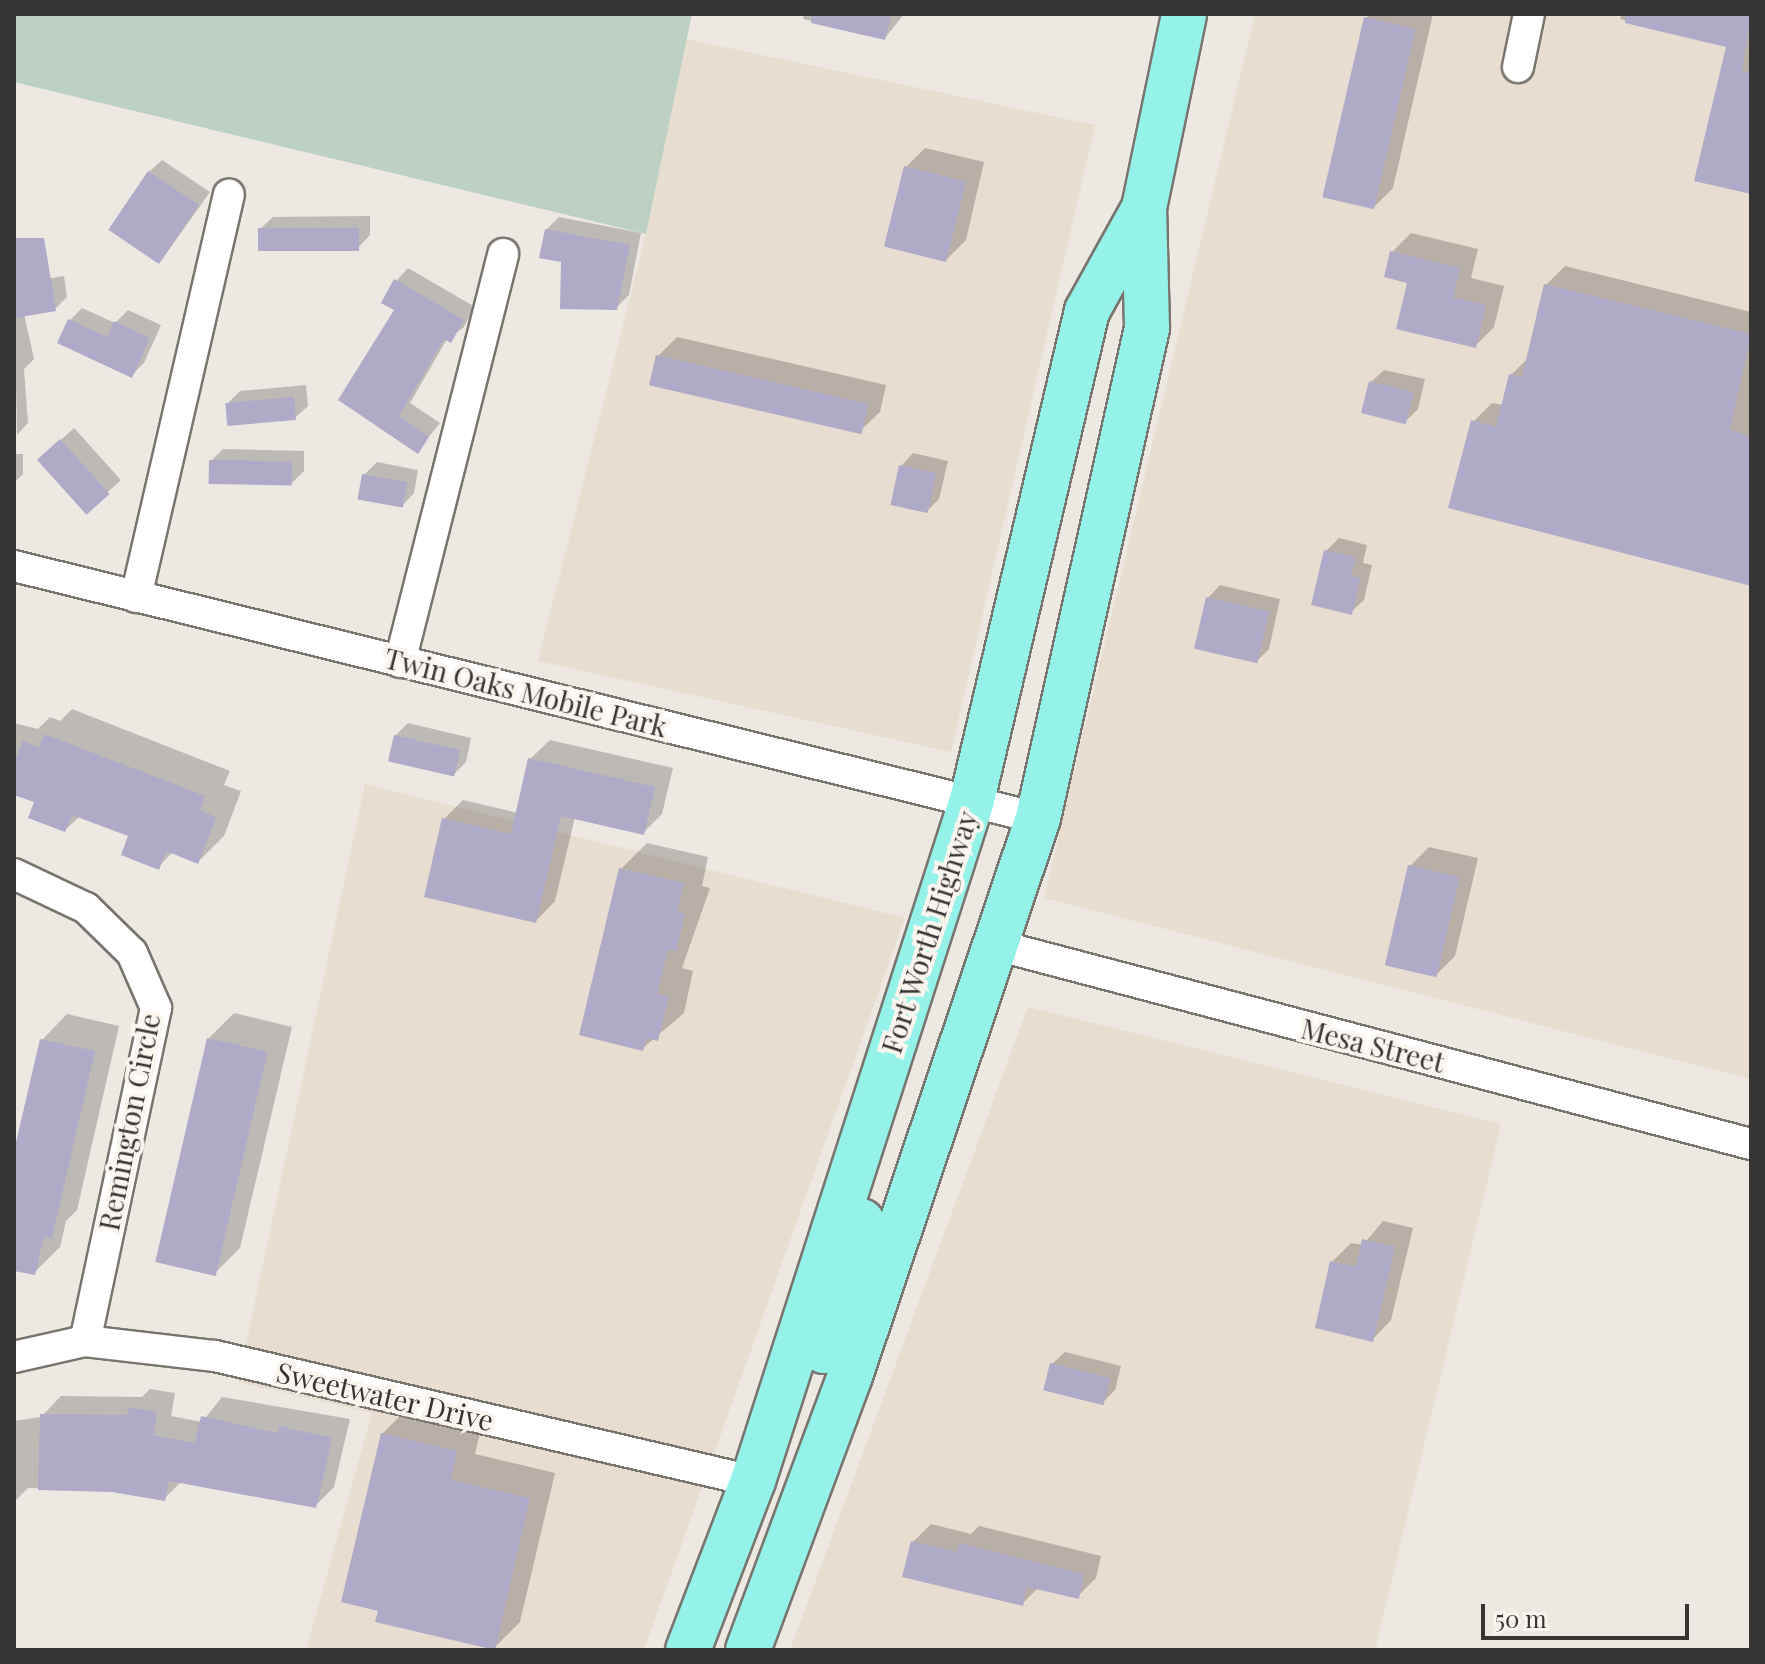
<!DOCTYPE html>
<style>
body{margin:0}
#map{position:relative;width:1765px;height:1664px;overflow:hidden;background:#ede8e1;font-family:"Playfair Display",serif}
div>[style]{position:absolute}
[style*='--x']{left:calc(var(--x)*1px);top:calc(var(--y)*1px);width:calc(var(--w)*1px);rotate:calc(var(--a)*1deg)}
.built>*{inset:0;background:#e7ddd0}
.green>*{inset:0;background:#bcd1c4}
.shadow>*{inset:0;background:#0003}
.building>*{inset:0;background:#afaac8;transform-origin:0 0}
.roads{filter:drop-shadow(2px 0 #78746e) drop-shadow(-2px 0 #78746e) drop-shadow(0 2px #78746e) drop-shadow(0 -2px #78746e)}
.minor>*{height:30px;margin:-15px;padding:0 15px;transform-origin:15px;border-radius:15px;background:#fff}
.primary>*{height:44px;margin:-22px;padding:0 22px;transform-origin:22px;border-radius:22px;background:#94f2e9}
span{translate:-50% -50%;white-space:nowrap;text-align:center;line-height:1.15;-webkit-text-stroke:8px #faf5ee;paint-order:stroke}
.street-label{font-size:28px;color:#373533}
.frame{position:absolute;inset:0;border:16px solid #373533;pointer-events:none}
.scale{position:absolute;left:1481px;top:1604px;width:208px;height:36px;box-sizing:border-box;border:4px solid #373533;border-top:0;padding-left:10px;font-size:24px;line-height:28px;white-space:nowrap;color:#373533;-webkit-text-stroke:6px #faf5ee;paint-order:stroke}
</style>
<div id="map">
<div class="built">
<div style="clip-path:polygon(1255px 14px,1751px 14px,1751px 1079px,1044px 898px)"></div>
<div style="clip-path:polygon(686px 39px,1095px 125px,951px 752px,538px 661px,646px 234px)"></div>
<div style="clip-path:polygon(365px 784px,905px 918px,644px 1650px,306px 1650px,372px 1413px,238px 1382px)"></div>
<div style="clip-path:polygon(1028px 1007px,1501px 1124px,1375px 1650px,790px 1650px)"></div>
</div>
<div class="green">
<div style="clip-path:polygon(14px 14px,692px 14px,646px 234px,14px 82px)"></div>
</div>
<div class="shadow">
<div style="clip-path:polygon(804px 14px,904px 14px,885px 38px,803px 19px)"></div>
<div style="clip-path:polygon(1371px 14px,1433px 14px,1393px 188px,1374px 207px,1366px 18px)"></div>
<div style="clip-path:polygon(1622px 14px,1751px 14px,1751px 192px,1728px 45px,1620px 19px)"></div>
<div style="clip-path:polygon(925px 148px,984px 162px,966px 240px,947px 259px,906px 167px)"></div>
<div style="clip-path:polygon(162px 160px,210px 192px,161px 261px,149px 172px)"></div>
<div style="clip-path:polygon(370px 216px,370px 235px,358px 248px,260px 229px,273px 217px)"></div>
<div style="clip-path:polygon(559px 217px,641px 233px,629px 295px,616px 308px,563px 260px,546px 230px)"></div>
<div style="clip-path:polygon(1411px 233px,1478px 249px,1471px 278px,1504px 286px,1494px 327px,1475px 346px,1410px 281px,1392px 252px)"></div>
<div style="clip-path:polygon(1565px 266px,1751px 312px,1751px 582px,1473px 422px,1492px 403px,1503px 405px,1511px 375px,1529px 357px,1546px 285px)"></div>
<div style="clip-path:polygon(408px 268px,475px 307px,463px 328px,447px 339px,410px 403px,440px 423px,417px 451px,340px 400px,396px 310px,396px 281px)"></div>
<div style="clip-path:polygon(64px 276px,67px 297px,55px 309px,24px 314px,34px 359px,24px 369px,28px 423px,17px 435px,14px 284px)"></div>
<div style="clip-path:polygon(82px 308px,115px 323px,128px 310px,161px 325px,144px 363px,132px 375px,70px 320px)"></div>
<div style="clip-path:polygon(677px 337px,886px 385px,880px 412px,860px 431px,658px 356px)"></div>
<div style="clip-path:polygon(1384px 370px,1425px 379px,1418px 409px,1406px 421px,1371px 382px)"></div>
<div style="clip-path:polygon(306px 385px,308px 406px,295px 418px,227px 404px,240px 391px)"></div>
<div style="clip-path:polygon(74px 428px,121px 480px,86px 512px,52px 448px)"></div>
<div style="clip-path:polygon(223px 449px,304px 451px,304px 471px,291px 484px,211px 461px)"></div>
<div style="clip-path:polygon(913px 453px,948px 461px,939px 499px,926px 512px,901px 466px)"></div>
<div style="clip-path:polygon(14px 454px,23px 454px,23px 474px,14px 483px)"></div>
<div style="clip-path:polygon(377px 462px,418px 470px,414px 493px,402px 506px,364px 475px)"></div>
<div style="clip-path:polygon(1339px 538px,1367px 545px,1363px 563px,1372px 565px,1364px 600px,1351px 612px,1326px 551px)"></div>
<div style="clip-path:polygon(1220px 585px,1280px 599px,1269px 649px,1256px 662px,1208px 598px)"></div>
<div style="clip-path:polygon(72px 709px,230px 771px,224px 785px,241px 791px,224px 836px,198px 862px,173px 852px,158px 867px,131px 835px,80px 816px,65px 830px,36px 801px,14px 792px,14px 723px,38px 729px,50px 717px,60px 721px)"></div>
<div style="clip-path:polygon(408px 723px,471px 738px,466px 762px,453px 775px,395px 736px)"></div>
<div style="clip-path:polygon(550px 740px,673px 768px,662px 814px,643px 833px,575px 817px,555px 901px,536px 921px,444px 819px,463px 800px,518px 813px,530px 759px)"></div>
<div style="clip-path:polygon(647px 843px,708px 857px,702px 886px,710px 888px,682px 968px,693px 971px,684px 1013px,643px 1048px,621px 869px)"></div>
<div style="clip-path:polygon(1429px 847px,1478px 858px,1455px 956px,1436px 975px,1410px 866px)"></div>
<div style="clip-path:polygon(234px 1013px,292px 1027px,240px 1248px,214px 1274px,208px 1039px)"></div>
<div style="clip-path:polygon(67px 1014px,119px 1026px,77px 1210px,66px 1221px,60px 1247px,34px 1273px,14px 1269px,14px 1160px,42px 1040px)"></div>
<div style="clip-path:polygon(1383px 1221px,1413px 1228px,1391px 1320px,1372px 1340px,1332px 1262px,1351px 1243px,1363px 1245px)"></div>
<div style="clip-path:polygon(1065px 1352px,1121px 1366px,1115px 1390px,1102px 1403px,1052px 1364px)"></div>
<div style="clip-path:polygon(150px 1389px,175px 1393px,171px 1416px,202px 1422px,222px 1397px,350px 1419px,334px 1487px,315px 1506px,182px 1481px,164px 1499px,113px 1490px,28px 1488px,14px 1502px,14px 1421px,41px 1417px,61px 1396px,142px 1397px)"></div>
<div style="clip-path:polygon(408px 1408px,482px 1425px,475px 1454px,555px 1473px,520px 1622px,494px 1648px,382px 1434px)"></div>
<div style="clip-path:polygon(931px 1524px,971px 1534px,979px 1526px,1101px 1556px,1096px 1578px,1078px 1596px,1039px 1587px,1022px 1604px,913px 1542px)"></div>
</div>
<div class="building">
<div style="clip-path:polygon(812px 14px,891px 14px,885px 40px,811px 23px)"></div>
<div style="clip-path:polygon(1626px 14px,1751px 14px,1742px 71px,1751px 73px,1751px 194px,1694px 181px,1726px 47px,1625px 23px)"></div>
<div style="left:1364px;top:17px;width:53px;height:185px;rotate:13deg"></div>
<div style="left:904px;top:166px;width:64px;height:83px;rotate:14deg"></div>
<div style="left:148px;top:171px;width:61px;height:71px;rotate:34deg"></div>
<div style="left:258px;top:228px;width:101px;height:23px"></div>
<div style="clip-path:polygon(545px 229px,630px 245px,617px 310px,560px 309px,561px 262px,539px 258px)"></div>
<div style="clip-path:polygon(14px 238px,44px 238px,56px 311px,14px 318px)"></div>
<div style="clip-path:polygon(1390px 251px,1460px 268px,1453px 297px,1486px 305px,1476px 348px,1396px 329px,1407px 283px,1384px 277px)"></div>
<div style="clip-path:polygon(394px 279px,464px 320px,451px 343px,444px 339px,399px 416px,429px 437px,418px 454px,338px 400px,394px 310px,381px 303px)"></div>
<div style="clip-path:polygon(1544px 284px,1751px 334px,1730px 429px,1751px 437px,1751px 586px,1448px 508px,1471px 420px,1496px 427px,1509px 374px,1522px 377px)"></div>
<div style="clip-path:polygon(68px 319px,107px 337px,114px 321px,150px 338px,132px 378px,57px 343px)"></div>
<div style="left:656px;top:355px;width:218px;height:31px;rotate:13deg"></div>
<div style="left:1369px;top:381px;width:46px;height:33px;rotate:14deg"></div>
<div style="left:294px;top:397px;width:23px;height:69px;rotate:85deg"></div>
<div style="left:60px;top:439px;width:74px;height:31px;rotate:48deg"></div>
<div style="left:209px;top:460px;width:83px;height:24px;rotate:1deg"></div>
<div style="left:899px;top:465px;width:38px;height:41px;rotate:12deg"></div>
<div style="left:362px;top:474px;width:46px;height:26px;rotate:10deg"></div>
<div style="clip-path:polygon(1324px 550px,1356px 557px,1351px 576px,1360px 578px,1352px 615px,1311px 605px)"></div>
<div style="left:1206px;top:597px;width:65px;height:53px;rotate:13deg"></div>
<div style="clip-path:polygon(44px 734px,205px 796px,200px 811px,216px 817px,198px 864px,166px 851px,159px 870px,121px 855px,128px 836px,72px 815px,65px 832px,28px 818px,34px 802px,14px 795px,14px 764px,23px 741px,39px 748px)"></div>
<div style="left:394px;top:735px;width:68px;height:27px;rotate:13deg"></div>
<div style="clip-path:polygon(528px 758px,655px 787px,644px 835px,561px 816px,536px 923px,424px 897px,442px 818px,511px 834px)"></div>
<div style="left:1408px;top:865px;width:53px;height:103px;rotate:13deg"></div>
<div style="clip-path:polygon(619px 868px,684px 883px,677px 911px,685px 914px,676px 951px,668px 949px,657px 994px,669px 996px,658px 1041px,647px 1038px,643px 1051px,579px 1035px)"></div>
<div style="left:207px;top:1038px;width:62px;height:230px;rotate:13deg"></div>
<div style="clip-path:polygon(40px 1039px,95px 1051px,52px 1238px,44px 1236px,35px 1275px,14px 1271px,14px 1151px)"></div>
<div style="clip-path:polygon(1362px 1239px,1395px 1247px,1373px 1342px,1315px 1328px,1330px 1261px,1356px 1267px)"></div>
<div style="left:1050px;top:1363px;width:62px;height:28px;rotate:14deg"></div>
<div style="clip-path:polygon(129px 1407px,157px 1412px,153px 1435px,195px 1443px,201px 1416px,278px 1433px,279px 1426px,332px 1438px,316px 1508px,169px 1481px,165px 1501px,112px 1492px,38px 1490px,40px 1414px,127px 1415px)"></div>
<div style="clip-path:polygon(381px 1433px,457px 1451px,451px 1480px,530px 1498px,495px 1650px,375px 1622px,378px 1611px,341px 1602px)"></div>
<div style="clip-path:polygon(911px 1541px,957px 1552px,959px 1543px,1084px 1574px,1079px 1599px,1027px 1587px,1023px 1606px,902px 1577px)"></div>
</div>
<div class="roads">
<div class="minor">
<div style="--x:1518;--y:67;--w:54;--a:-78.3"></div>
<div style="--x:14;--y:566;--w:1055;--a:13.83"></div>
<div style="--x:136;--y:597;--w:413;--a:-77"></div>
<div style="--x:400;--y:662;--w:421;--a:-75.8"></div>
<div style="--x:14;--y:874;--w:80;--a:25.3"></div>
<div style="--x:86;--y:908;--w:64;--a:44.4"></div>
<div style="--x:132;--y:953;--w:60;--a:66.4"></div>
<div style="--x:156;--y:1008;--w:340;--a:102"></div>
<div style="--x:996;--y:945;--w:781;--a:14.77"></div>
<div style="--x:14;--y:1357;--w:73;--a:-12.7"></div>
<div style="--x:85;--y:1341;--w:131;--a:6.6"></div>
<div style="--x:215;--y:1356;--w:552;--a:13.08"></div>
</div>
<div class="primary">
<div style="--x:824;--y:1351;--w:72;--a:-69.8"></div>
<div style="--x:849;--y:1283;--w:63;--a:-78.2"></div>
<div style="--x:688;--y:1650;--w:181;--a:-69"></div>
<div style="--x:753;--y:1481;--w:715;--a:-72.17"></div>
<div style="--x:972;--y:800;--w:502;--a:-76.77"></div>
<div style="--x:1087;--y:311;--w:115;--a:-61"></div>
<div style="--x:748;--y:1650;--w:292;--a:-69.6"></div>
<div style="--x:850;--y:1376;--w:589;--a:-71.38"></div>
<div style="--x:1038;--y:818;--w:502;--a:-77.46"></div>
<div style="--x:1147;--y:328;--w:120;--a:-91.4"></div>
<div style="--x:1144;--y:208;--w:198;--a:-78.3"></div>
</div>
</div>
<div class="street-label">
<span style="left:526px;top:692px;rotate:14deg">Twin Oaks Mobile Park</span>
<span style="left:929px;top:932px;rotate:-72deg">Fort Worth Highway</span>
<span style="left:1373px;top:1045px;rotate:14deg">Mesa Street</span>
<span style="left:129px;top:1122px;rotate:-79deg">Remington Circle</span>
<span style="left:385px;top:1396px;rotate:13deg">Sweetwater Drive</span>
</div>
<div class="frame"></div>
<div class="scale">50 m</div>
</div>
